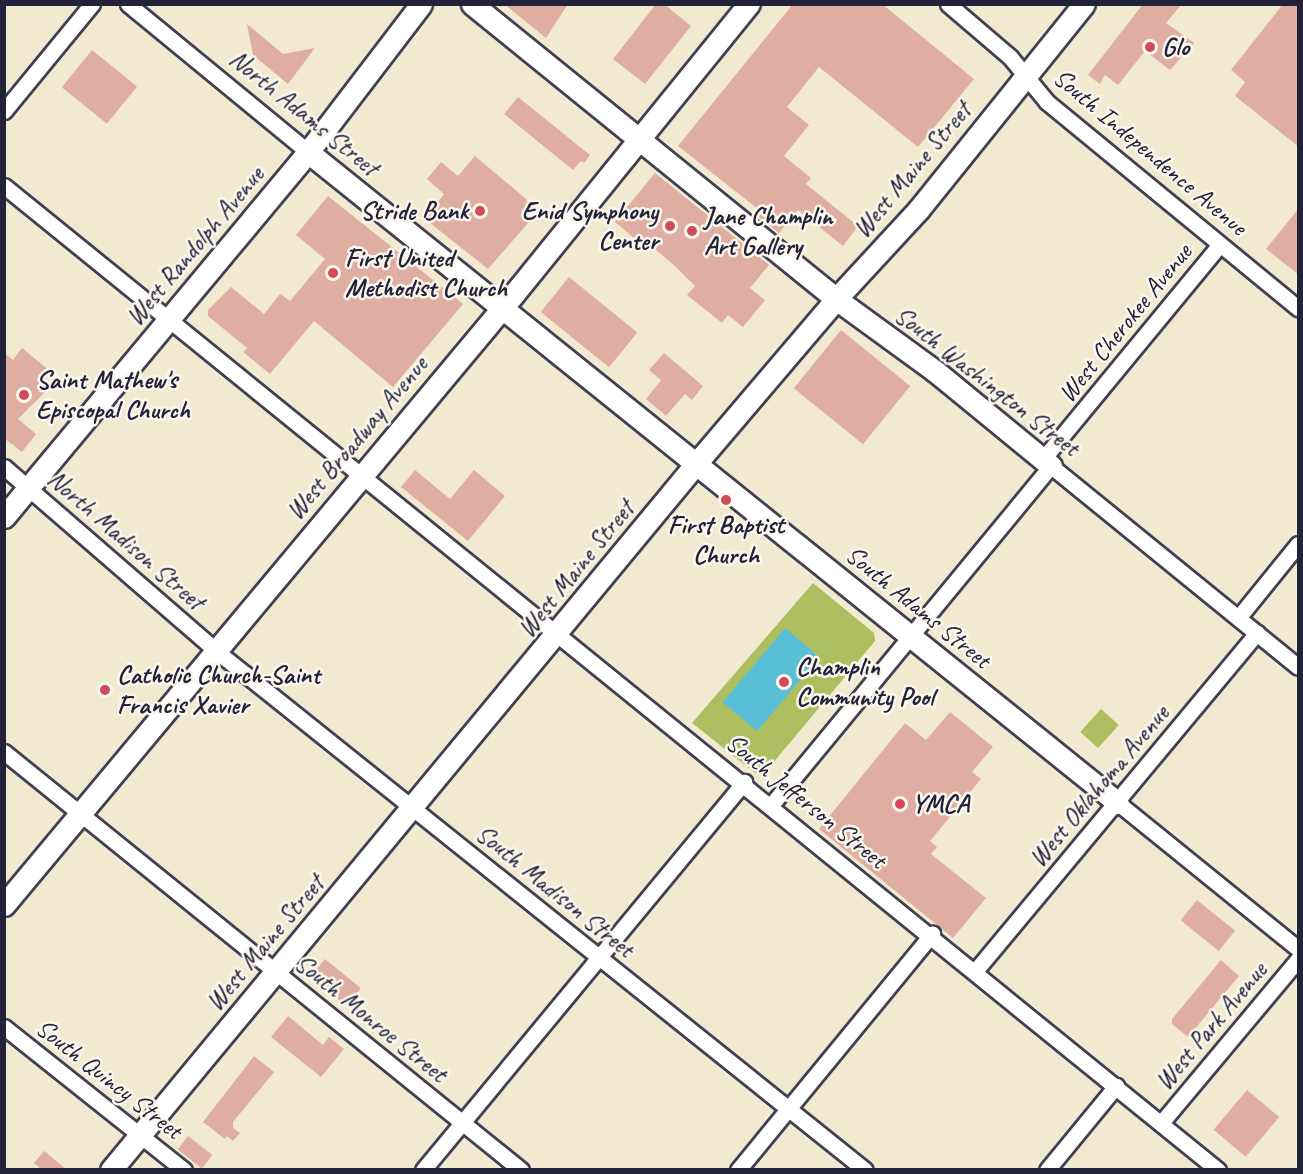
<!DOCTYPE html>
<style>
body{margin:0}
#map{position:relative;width:1303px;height:1174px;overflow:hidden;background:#f1ead1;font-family:Caveat,sans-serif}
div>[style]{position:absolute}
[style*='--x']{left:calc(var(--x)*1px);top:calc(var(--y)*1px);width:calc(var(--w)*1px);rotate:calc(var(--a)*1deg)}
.green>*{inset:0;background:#adbe61;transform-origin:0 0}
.water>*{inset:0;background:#5ac0d7;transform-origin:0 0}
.building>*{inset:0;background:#e0ada2;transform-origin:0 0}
.roads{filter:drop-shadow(2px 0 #414052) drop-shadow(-2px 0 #414052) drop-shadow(0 2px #414052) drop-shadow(0 -2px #414052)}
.street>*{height:15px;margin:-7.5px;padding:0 7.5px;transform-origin:7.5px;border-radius:7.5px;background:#fff}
.secondary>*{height:21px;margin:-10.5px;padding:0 10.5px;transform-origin:10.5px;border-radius:10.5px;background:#fff}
.dots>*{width:16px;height:16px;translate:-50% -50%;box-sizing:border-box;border:3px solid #fbf7ec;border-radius:50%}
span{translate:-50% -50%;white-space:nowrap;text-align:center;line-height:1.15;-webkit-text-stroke:5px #fbf7ec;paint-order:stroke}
.poi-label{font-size:26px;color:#22223b;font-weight:700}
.left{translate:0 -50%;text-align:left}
.right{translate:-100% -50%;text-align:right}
.street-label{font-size:26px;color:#22223b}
.frame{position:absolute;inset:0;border:6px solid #22223b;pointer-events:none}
</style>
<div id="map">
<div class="green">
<div style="clip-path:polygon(813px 583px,874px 633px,875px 641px,767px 770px,755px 773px,692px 723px)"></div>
<div style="left:1101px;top:709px;width:24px;height:31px;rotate:42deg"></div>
</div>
<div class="water">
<div style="left:785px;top:628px;width:45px;height:97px;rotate:40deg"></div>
</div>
<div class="building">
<div style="clip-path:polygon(504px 4px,568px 4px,546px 38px)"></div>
<div style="clip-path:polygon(656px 4px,664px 4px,691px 26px,645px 84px,613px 59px)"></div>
<div style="clip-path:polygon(793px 4px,882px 4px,974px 79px,918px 147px,819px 67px,787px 107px,809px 125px,784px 156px,811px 178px,806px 184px,858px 226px,843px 246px,798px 210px,779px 233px,755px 214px,758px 209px,678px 146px)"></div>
<div style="clip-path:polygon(1143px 4px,1182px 4px,1166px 23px,1194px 43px,1170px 70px,1145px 51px,1118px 85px,1105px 75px,1100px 84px,1088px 75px)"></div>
<div style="clip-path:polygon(1283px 4px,1299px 4px,1299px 147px,1235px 96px,1245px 82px,1231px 70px)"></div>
<div style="clip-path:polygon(247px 24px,283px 54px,315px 48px,288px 84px,253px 55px)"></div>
<div style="left:92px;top:50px;width:58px;height:48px;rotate:39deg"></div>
<div style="clip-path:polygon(518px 97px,590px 155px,584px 163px,581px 161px,573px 170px,504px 114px)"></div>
<div style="clip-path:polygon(475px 156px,526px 199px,530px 207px,529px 222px,488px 269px,425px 219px,444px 194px,427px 179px,441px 162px,458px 176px)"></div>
<div style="clip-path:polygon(655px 173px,769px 265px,750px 288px,765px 300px,743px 327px,728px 315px,722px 323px,687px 295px,695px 286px,675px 266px,637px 234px,634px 238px,615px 222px)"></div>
<div style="clip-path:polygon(328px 196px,463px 304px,393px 387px,314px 321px,270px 374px,243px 352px,247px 348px,208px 316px,208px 310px,231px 287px,264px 314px,280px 294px,290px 301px,325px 259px,296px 235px)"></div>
<div style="clip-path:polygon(1299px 208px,1299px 275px,1266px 249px)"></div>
<div style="left:569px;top:277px;width:88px;height:45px;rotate:39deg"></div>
<div style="left:841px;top:330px;width:89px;height:75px;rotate:39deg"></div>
<div style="clip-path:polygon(22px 348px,51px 372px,40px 385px,47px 390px,18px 419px,36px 434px,22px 452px,4px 438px,4px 353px,13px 360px)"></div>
<div style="clip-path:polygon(664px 353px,703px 386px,692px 400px,685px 394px,666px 416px,646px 399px,661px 380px,649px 370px)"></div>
<div style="clip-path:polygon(415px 470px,450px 499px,474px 470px,505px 496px,468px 541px,401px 487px)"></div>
<div style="clip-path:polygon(950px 712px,993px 747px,972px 772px,981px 779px,930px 841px,937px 847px,931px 854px,986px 898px,953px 938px,819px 829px,905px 723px,926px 740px)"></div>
<div style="left:1197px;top:900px;width:49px;height:26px;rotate:39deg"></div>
<div style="left:325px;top:959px;width:46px;height:23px;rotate:39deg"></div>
<div style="clip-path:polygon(1221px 960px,1239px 976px,1188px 1037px,1172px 1024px,1172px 1019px)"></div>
<div style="clip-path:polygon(288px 1016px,323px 1045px,329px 1037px,344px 1049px,321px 1077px,271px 1037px)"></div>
<div style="clip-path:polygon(254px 1056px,274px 1072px,233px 1122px,233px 1128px,240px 1133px,233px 1141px,227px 1136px,225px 1139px,203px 1122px)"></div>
<div style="left:1247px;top:1090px;width:42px;height:52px;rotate:40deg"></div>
<div style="left:188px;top:1136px;width:31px;height:17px;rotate:38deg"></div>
<div style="clip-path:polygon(44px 1151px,67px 1170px,42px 1170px,34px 1163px)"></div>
</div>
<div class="roads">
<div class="street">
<div style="--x:128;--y:4;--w:233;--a:39.4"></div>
<div style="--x:948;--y:4;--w:82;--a:40.5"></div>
<div style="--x:1010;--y:57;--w:58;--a:50.6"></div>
<div style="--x:1047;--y:102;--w:325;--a:39.4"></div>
<div style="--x:4;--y:111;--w:139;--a:-50.6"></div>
<div style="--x:4;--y:186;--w:1563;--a:39.03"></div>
<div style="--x:1043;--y:459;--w:278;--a:-50.5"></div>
<div style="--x:4;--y:467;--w:279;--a:40.9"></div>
<div style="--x:215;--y:650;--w:832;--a:38.66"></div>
<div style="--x:1238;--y:618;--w:95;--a:-51"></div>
<div style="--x:4;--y:752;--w:665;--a:38.96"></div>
<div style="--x:1118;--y:803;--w:232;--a:39"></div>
<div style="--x:772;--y:804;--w:438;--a:-50.5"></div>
<div style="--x:1051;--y:466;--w:318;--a:39.1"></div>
<div style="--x:976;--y:970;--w:439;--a:-50.2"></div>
<div style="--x:4;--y:1027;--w:230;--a:38.5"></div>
<div style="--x:1161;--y:1123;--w:214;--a:-50.1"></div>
<div style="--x:423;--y:1170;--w:504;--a:-50.4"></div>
<div style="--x:738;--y:1170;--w:306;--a:-50.6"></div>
<div style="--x:1047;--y:1170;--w:109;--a:-50.6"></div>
</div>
<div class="secondary">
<div style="--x:472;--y:4;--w:469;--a:39"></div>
<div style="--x:836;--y:299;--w:122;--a:36"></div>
<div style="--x:935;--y:371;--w:150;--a:39.3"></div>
<div style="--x:308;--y:152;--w:1039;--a:38.79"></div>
<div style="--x:4;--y:517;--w:475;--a:-50.2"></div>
<div style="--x:308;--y:152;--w:186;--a:-52.6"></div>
<div style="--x:4;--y:905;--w:794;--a:-50.16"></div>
<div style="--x:513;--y:295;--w:375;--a:-51"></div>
<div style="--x:111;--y:1170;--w:914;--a:-50.37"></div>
<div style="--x:694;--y:466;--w:219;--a:-49.6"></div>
<div style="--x:836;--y:299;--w:122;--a:-47.3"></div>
<div style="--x:919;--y:209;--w:263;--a:-51.2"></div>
</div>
</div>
<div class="dots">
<div style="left:1150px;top:47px;background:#d1495b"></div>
<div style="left:480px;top:211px;background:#d1495b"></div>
<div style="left:670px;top:226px;background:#d1495b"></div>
<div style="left:692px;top:231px;background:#d1495b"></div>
<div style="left:333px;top:273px;background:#d1495b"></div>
<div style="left:24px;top:395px;background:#d1495b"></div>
<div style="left:726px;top:500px;background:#d1495b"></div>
<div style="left:784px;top:682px;background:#d1495b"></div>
<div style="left:105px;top:690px;background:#d1495b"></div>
<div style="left:900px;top:804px;background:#d1495b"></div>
</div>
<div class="poi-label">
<span class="left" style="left:1162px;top:47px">Glo</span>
<span class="right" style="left:468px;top:211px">Stride Bank</span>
<span class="right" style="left:658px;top:226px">Enid Symphony<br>Center</span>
<span class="left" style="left:704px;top:231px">Jane Champlin<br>Art Gallery</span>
<span class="left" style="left:345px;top:273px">First United<br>Methodist Church</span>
<span class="left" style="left:36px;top:395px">Saint Mathew's<br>Episcopal Church</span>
<span style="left:726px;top:540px">First Baptist<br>Church</span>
<span class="left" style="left:796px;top:682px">Champlin<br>Community Pool</span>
<span class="left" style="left:117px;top:690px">Catholic Church-Saint<br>Francis Xavier</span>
<span class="left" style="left:912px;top:804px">YMCA</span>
</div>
<div class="street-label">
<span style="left:304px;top:113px;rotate:39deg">North Adams Street</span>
<span style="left:1150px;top:152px;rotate:40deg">South Independence Avenue</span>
<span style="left:912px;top:170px;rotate:-50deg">West Maine Street</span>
<span style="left:195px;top:246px;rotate:-50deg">West Randolph Avenue</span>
<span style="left:1125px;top:323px;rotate:-51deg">West Cherokee Avenue</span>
<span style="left:987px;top:381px;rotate:38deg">South Washington Street</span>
<span style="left:357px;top:438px;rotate:-50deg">West Broadway Avenue</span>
<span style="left:126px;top:540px;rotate:41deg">North Madison Street</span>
<span style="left:576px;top:569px;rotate:-51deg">West Maine Street</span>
<span style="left:918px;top:607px;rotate:39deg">South Adams Street</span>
<span style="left:1099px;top:786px;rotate:-50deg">West Oklahoma Avenue</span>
<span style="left:806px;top:801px;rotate:39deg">South Jefferson Street</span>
<span style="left:555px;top:891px;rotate:39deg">South Madison Street</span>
<span style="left:265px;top:943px;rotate:-50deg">West Maine Street</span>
<span style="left:371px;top:1018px;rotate:39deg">South Monroe Street</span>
<span style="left:1211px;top:1026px;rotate:-50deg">West Park Avenue</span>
<span style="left:109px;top:1079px;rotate:38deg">South Quincy Street</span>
</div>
<div class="frame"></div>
</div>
